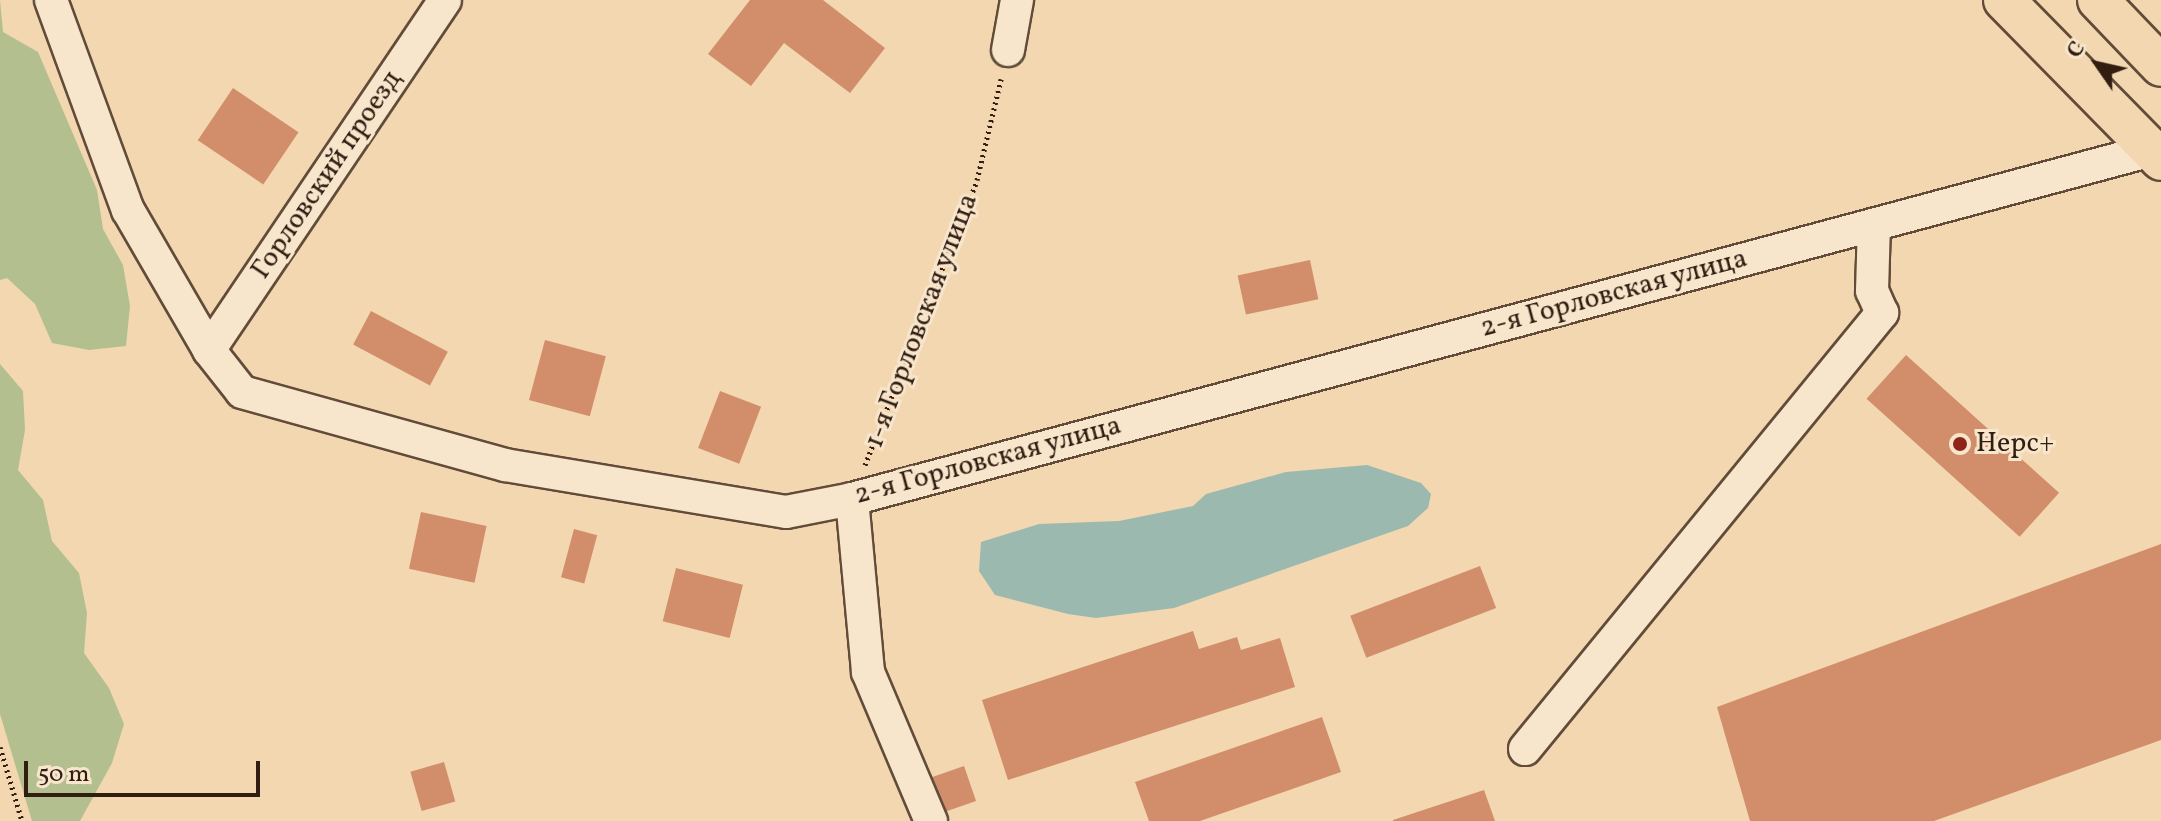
<!DOCTYPE html>
<meta charset="utf-8">
<style>
body{margin:0}
#map{position:relative;width:2161px;height:821px;overflow:hidden;background:#f2d7b0;font-family:Vollkorn,serif}
div>[style]{position:absolute}
[style*='--x']{left:calc(var(--x)*1px);top:calc(var(--y)*1px);width:calc(var(--w)*1px);rotate:calc(var(--a)*1deg)}
.green>*{inset:0;background:#b4bf90}
.water>*{inset:0;background:#9bb9ae}
.building>*{inset:0;background:#d28e6a;transform-origin:0 0}
.path>*{height:5px;margin-top:-2.5px;transform-origin:0;background:repeating-linear-gradient(90deg,#321d11 0 2px,transparent 0 6px)}
.roads{filter:drop-shadow(2px 0 #624c39) drop-shadow(-2px 0 #624c39) drop-shadow(0 2px #624c39) drop-shadow(0 -2px #624c39)}
.minor>*{height:32px;margin:-16px;padding:0 16px;transform-origin:16px;border-radius:16px;background:#f7e5cc}
.major>*{height:40px;margin:-20px;padding:0 20px;transform-origin:20px;border-radius:20px;background:#f2d7b0}
.dots>*{width:22px;height:22px;translate:-50% -50%;box-sizing:border-box;border:4px solid #f7e5cc;border-radius:50%}
span{translate:-50% -50%;white-space:nowrap;text-align:center;line-height:1.15;-webkit-text-stroke:6px #f7e5cc;paint-order:stroke}
.street-label{font-size:28px;color:#321d11}
.poi-label{font-size:28px;color:#321d11}
.left{translate:0 -50%;text-align:left}
.north{position:absolute;left:2057px;top:24px;width:80px;height:80px;-webkit-text-stroke:6px #f7e5cc;paint-order:stroke;rotate:304deg;font-size:22px;font-weight:700;line-height:32px;text-align:center;color:#321d11}
.north::after{content:'';display:block;margin:auto;width:28px;height:36px;background:#321d11;clip-path:polygon(50% 0,100% 100%,50% 72%,0 100%)}
.scale{position:absolute;left:24px;top:761px;width:236px;height:36px;box-sizing:border-box;border:4px solid #321d11;border-top:0;padding-left:10px;font-size:24px;line-height:28px;white-space:nowrap;color:#321d11;-webkit-text-stroke:6px #f7e5cc;paint-order:stroke}
</style>
<div id="map">
<div class="green">
<div style="clip-path:polygon(0 0,3px 32px,38px 52px,97px 190px,103px 229px,123px 265px,130px 306px,126px 346px,89px 350px,52px 343px,35px 304px,7px 278px,0 280px)"></div>
<div style="clip-path:polygon(0 364px,23px 391px,25px 430px,18px 470px,43px 500px,52px 541px,79px 573px,87px 613px,84px 653px,109px 688px,124px 724px,112px 763px,80px 821px,32px 821px,0 714px)"></div>
</div>
<div class="water">
<div style="clip-path:polygon(1367px 465px,1421px 483px,1431px 494px,1428px 508px,1408px 526px,1174px 608px,1096px 618px,1068px 614px,995px 595px,979px 571px,981px 542px,1039px 524px,1119px 521px,1193px 506px,1206px 494px,1286px 472px)"></div>
</div>
<div class="building">
<div style="clip-path:polygon(750px 0,823px 0,885px 48px,850px 93px,784px 43px,751px 86px,708px 54px)"></div>
<div style="left:233px;top:88px;width:79px;height:63px;rotate:34deg"></div>
<div style="left:1310px;top:260px;width:40px;height:74px;rotate:78deg"></div>
<div style="left:371px;top:311px;width:87px;height:38px;rotate:28deg"></div>
<div style="left:545px;top:340px;width:63px;height:62px;rotate:15deg"></div>
<div style="left:1906px;top:355px;width:206px;height:59px;rotate:42deg"></div>
<div style="left:720px;top:391px;width:44px;height:61px;rotate:21deg"></div>
<div style="left:421px;top:512px;width:67px;height:58px;rotate:12deg"></div>
<div style="left:574px;top:529px;width:24px;height:50px;rotate:15deg"></div>
<div style="clip-path:polygon(2161px 544px,2161px 740px,1934px 821px,1750px 821px,1717px 707px)"></div>
<div style="left:1480px;top:566px;width:45px;height:139px;rotate:69deg"></div>
<div style="left:676px;top:568px;width:69px;height:55px;rotate:14deg"></div>
<div style="clip-path:polygon(1193px 631px,1199px 649px,1237px 637px,1241px 650px,1280px 638px,1295px 687px,1008px 780px,982px 700px)"></div>
<div style="clip-path:polygon(1322px 717px,1341px 772px,1200px 821px,1149px 821px,1135px 782px)"></div>
<div style="left:444px;top:762px;width:41px;height:35px;rotate:74deg"></div>
<div style="left:964px;top:766px;width:37px;height:35px;rotate:71deg"></div>
<div style="clip-path:polygon(1484px 790px,1495px 821px,1393px 821px,1393px 820px)"></div>
</div>
<div class="path">
<div style="--x:865;--y:465;--w:306;--a:-68.5"></div>
<div style="--x:977;--y:180;--w:104;--a:-76.6"></div>
<div style="--x:0;--y:747;--w:77;--a:73.4"></div>
</div>
<div class="roads">
<div class="minor">
<div style="--x:51;--y:0;--w:224;--a:69.9"></div>
<div style="--x:128;--y:210;--w:162;--a:59.9"></div>
<div style="--x:209;--y:350;--w:53;--a:51.8"></div>
<div style="--x:242;--y:392;--w:273;--a:15.5"></div>
<div style="--x:505;--y:465;--w:285;--a:9.5"></div>
<div style="--x:786;--y:512;--w:67;--a:-11.1"></div>
<div style="--x:852;--y:499;--w:1346;--a:-15.03"></div>
<div style="--x:1008;--y:50;--w:51;--a:-79.8"></div>
<div style="--x:209;--y:350;--w:422;--a:-56"></div>
<div style="--x:852;--y:499;--w:174;--a:84.7"></div>
<div style="--x:868;--y:672;--w:162;--a:67.1"></div>
<div style="--x:1525;--y:749;--w:564;--a:-50.69"></div>
<div style="--x:1882;--y:313;--w:24;--a:-114"></div>
<div style="--x:1872;--y:291;--w:66;--a:-88.3"></div>
</div>
<div class="major">
<div style="--x:2004;--y:0;--w:224;--a:45.5"></div>
<div style="--x:2098;--y:0;--w:91;--a:46.3"></div>
</div>
</div>
<div class="dots">
<div style="left:1960px;top:444px;background:#8f2418"></div>
</div>
<div class="street-label">
<span style="left:327px;top:175px;rotate:-56deg">Горловский проезд</span>
<span style="left:1614px;top:294px;rotate:-15deg">2-я Горловская улица</span>
<span style="left:922px;top:321px;rotate:-69deg">1-я Горловская улица</span>
<span style="left:988px;top:461px;rotate:-15deg">2-я Горловская улица</span>
</div>
<div class="poi-label">
<span class="left" style="left:1976px;top:444px">Нерс+</span>
</div>
<div class="north">С</div>
<div class="scale">50 m</div>
</div>
